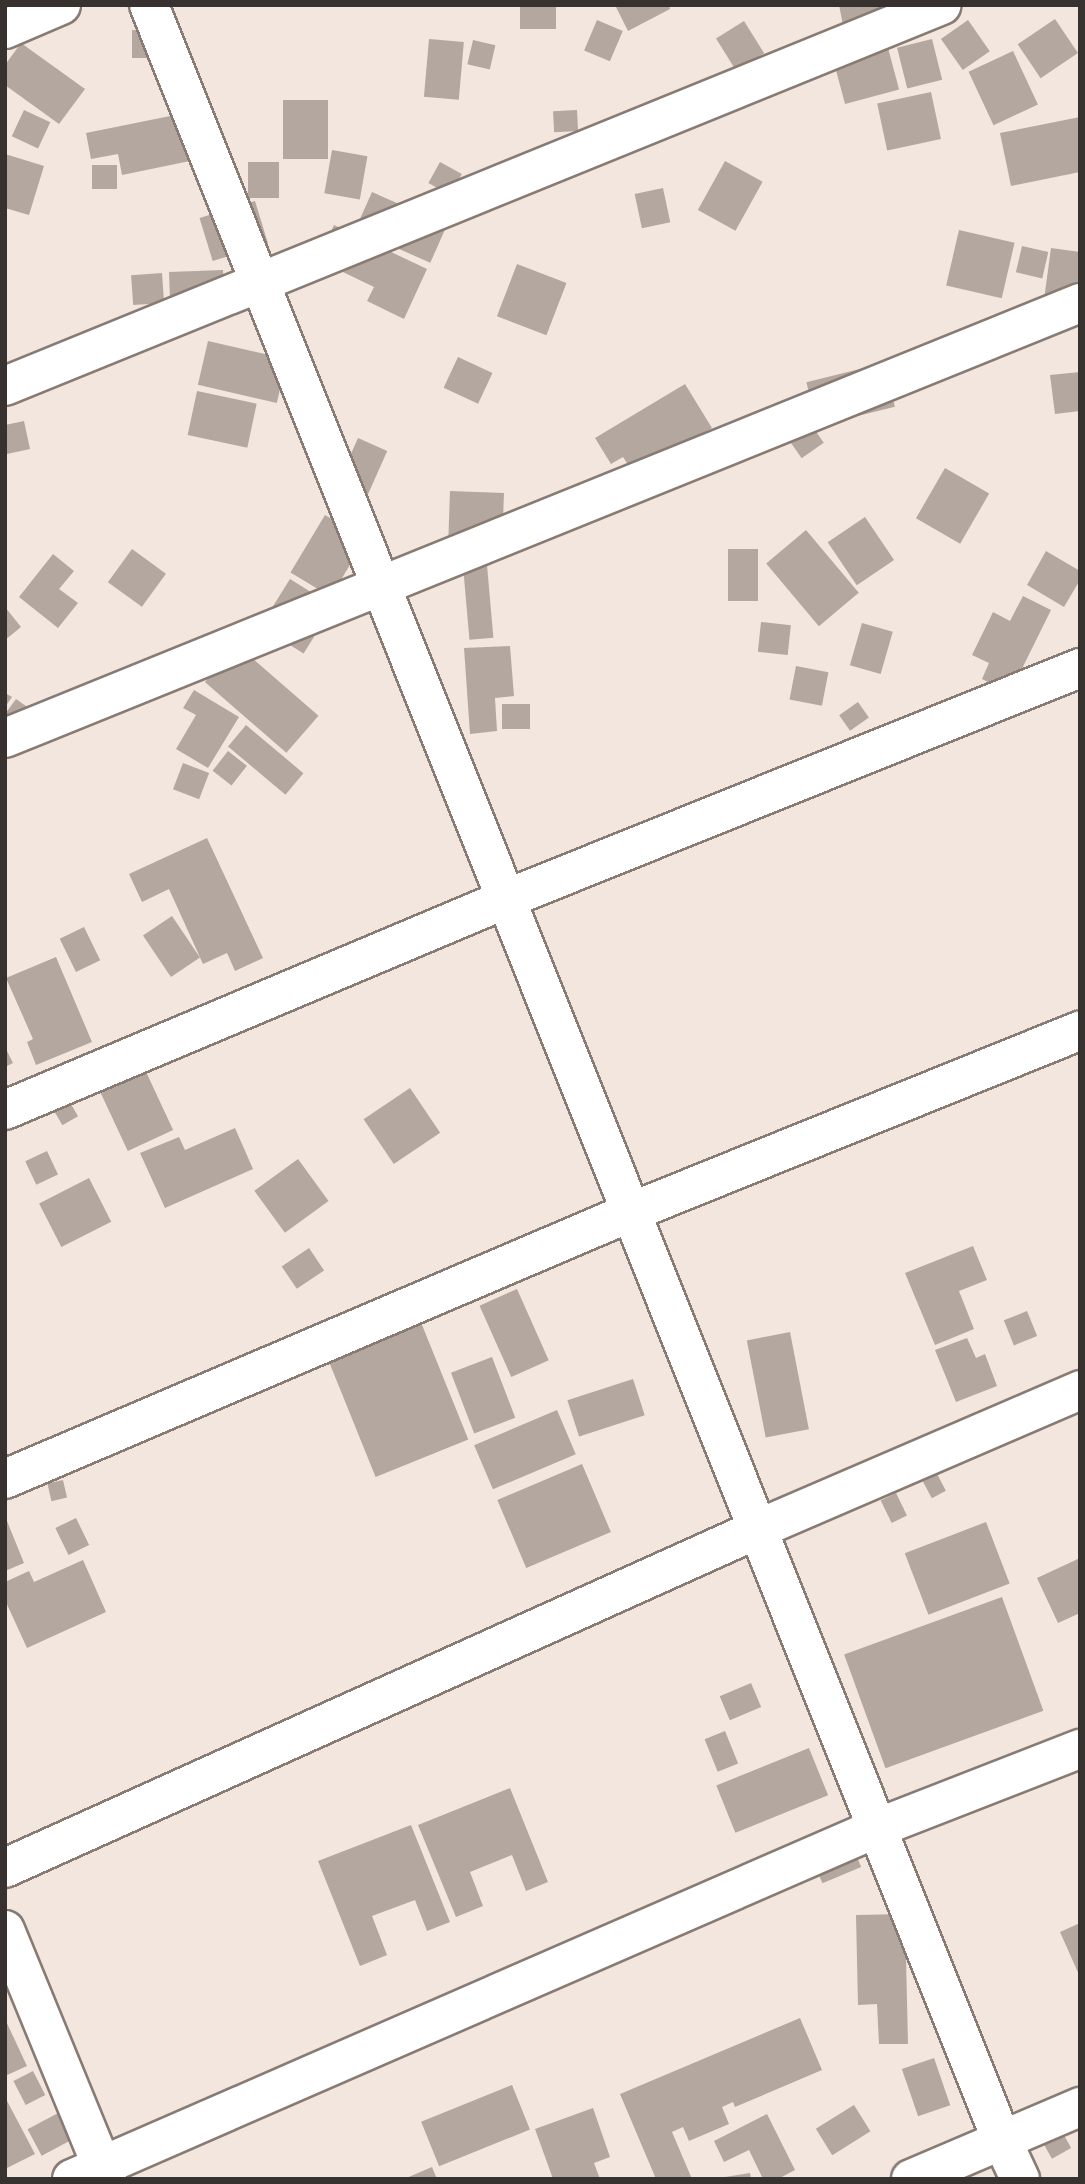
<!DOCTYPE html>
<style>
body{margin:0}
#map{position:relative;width:1085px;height:2184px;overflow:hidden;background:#f3e6de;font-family:"Titillium Web",sans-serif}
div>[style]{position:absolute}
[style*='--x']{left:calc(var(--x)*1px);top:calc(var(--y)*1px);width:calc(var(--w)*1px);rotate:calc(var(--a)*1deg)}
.building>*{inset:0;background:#b4a7a0;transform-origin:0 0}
.roads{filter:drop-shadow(2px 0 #877b74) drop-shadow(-2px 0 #877b74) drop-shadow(0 2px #877b74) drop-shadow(0 -2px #877b74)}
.minor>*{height:38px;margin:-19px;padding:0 19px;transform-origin:19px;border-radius:19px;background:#fff}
span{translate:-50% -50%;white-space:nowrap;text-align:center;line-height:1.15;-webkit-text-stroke:5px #fef3ed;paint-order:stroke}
.frame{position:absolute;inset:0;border:7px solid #37312f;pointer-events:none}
</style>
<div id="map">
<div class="building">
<div style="left:520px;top:5px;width:36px;height:24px"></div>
<div style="clip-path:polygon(619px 5px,669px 5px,670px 9px,628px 31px,616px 7px)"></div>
<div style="clip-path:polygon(839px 5px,894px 5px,843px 25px)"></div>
<div style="left:1055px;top:19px;width:41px;height:45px;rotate:56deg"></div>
<div style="left:597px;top:20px;width:28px;height:33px;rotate:23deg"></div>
<div style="left:968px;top:20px;width:38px;height:33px;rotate:55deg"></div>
<div style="left:744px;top:21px;width:38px;height:33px;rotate:58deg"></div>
<div style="left:163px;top:30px;width:28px;height:31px;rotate:90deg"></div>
<div style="left:429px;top:39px;width:35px;height:58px;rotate:5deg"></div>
<div style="left:932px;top:39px;width:42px;height:36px;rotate:76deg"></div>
<div style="left:473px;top:40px;width:23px;height:25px;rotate:13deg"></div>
<div style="clip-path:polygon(21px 43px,85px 89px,59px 124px,5px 85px,5px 65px)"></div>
<div style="left:888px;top:48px;width:43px;height:56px;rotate:75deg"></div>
<div style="left:1013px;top:51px;width:59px;height:49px;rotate:65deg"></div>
<div style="left:931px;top:92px;width:48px;height:55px;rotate:78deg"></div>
<div style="left:283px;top:100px;width:45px;height:59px"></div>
<div style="left:24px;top:110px;width:29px;height:29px;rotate:25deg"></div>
<div style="left:577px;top:110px;width:21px;height:24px;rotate:87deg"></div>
<div style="clip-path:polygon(180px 114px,190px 161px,122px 175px,118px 154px,91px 159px,86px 133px)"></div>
<div style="clip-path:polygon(1080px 117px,1080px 172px,1011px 186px,1000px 133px)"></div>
<div style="left:332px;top:150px;width:36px;height:44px;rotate:10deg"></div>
<div style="clip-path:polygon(5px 154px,44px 166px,29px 215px,5px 208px)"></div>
<div style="left:725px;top:161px;width:43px;height:56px;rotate:29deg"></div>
<div style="left:248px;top:162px;width:31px;height:36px"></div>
<div style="left:440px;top:162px;width:25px;height:24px;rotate:29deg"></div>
<div style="left:92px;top:165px;width:25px;height:24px"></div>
<div style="left:663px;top:188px;width:35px;height:29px;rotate:78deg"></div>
<div style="left:372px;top:192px;width:82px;height:41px;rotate:24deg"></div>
<div style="left:255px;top:201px;width:45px;height:58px;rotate:73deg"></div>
<div style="clip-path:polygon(334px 225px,427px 269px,404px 319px,367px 301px,374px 287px,318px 260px)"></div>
<div style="left:959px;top:230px;width:57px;height:57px;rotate:13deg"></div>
<div style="left:1022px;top:246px;width:27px;height:27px;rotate:13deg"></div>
<div style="clip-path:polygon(1051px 248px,1080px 252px,1080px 312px,1043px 307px)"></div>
<div style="left:517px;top:264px;width:53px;height:56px;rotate:21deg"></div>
<div style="left:223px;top:270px;width:36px;height:54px;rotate:88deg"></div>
<div style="left:162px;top:273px;width:30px;height:31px;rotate:86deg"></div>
<div style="left:208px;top:341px;width:81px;height:45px;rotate:13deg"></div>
<div style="left:458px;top:357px;width:38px;height:34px;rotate:25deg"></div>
<div style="left:884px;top:363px;width:45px;height:80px;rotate:76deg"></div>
<div style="clip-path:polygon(1080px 372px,1080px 411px,1055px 414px,1050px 375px)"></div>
<div style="clip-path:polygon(685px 384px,712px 428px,634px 474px,623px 457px,611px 464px,595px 438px)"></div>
<div style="left:197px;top:391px;width:61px;height:45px;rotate:12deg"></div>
<div style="clip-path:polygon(24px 421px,30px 449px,7px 454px,5px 425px)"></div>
<div style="left:810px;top:423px;width:24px;height:27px;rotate:55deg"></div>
<div style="left:358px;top:438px;width:32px;height:55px;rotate:24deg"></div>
<div style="left:945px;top:468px;width:51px;height:58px;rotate:30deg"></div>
<div style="left:450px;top:491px;width:54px;height:46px;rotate:2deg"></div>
<div style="left:325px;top:515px;width:47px;height:67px;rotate:31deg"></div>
<div style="left:865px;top:517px;width:52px;height:45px;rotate:56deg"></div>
<div style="left:806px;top:530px;width:82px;height:52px;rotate:50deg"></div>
<div style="left:132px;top:549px;width:42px;height:41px;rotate:36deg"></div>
<div style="left:728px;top:549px;width:30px;height:52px"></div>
<div style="clip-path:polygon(1046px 551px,1080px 571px,1080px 580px,1064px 607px,1027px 585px)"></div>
<div style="clip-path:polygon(53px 554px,74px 571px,59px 589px,78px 603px,58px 628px,19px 597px)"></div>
<div style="left:487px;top:565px;width:73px;height:24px;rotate:85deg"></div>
<div style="left:290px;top:579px;width:51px;height:56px;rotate:32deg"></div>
<div style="clip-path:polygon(1023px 596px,1051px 610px,1010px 693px,982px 679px,989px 663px,972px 655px,993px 612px,1010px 621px)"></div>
<div style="clip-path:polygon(5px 607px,21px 627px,5px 640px)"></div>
<div style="left:761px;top:622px;width:30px;height:30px;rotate:6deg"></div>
<div style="left:862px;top:623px;width:32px;height:44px;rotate:16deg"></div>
<div style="left:237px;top:645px;width:108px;height:49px;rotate:41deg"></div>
<div style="clip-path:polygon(510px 646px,514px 696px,495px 698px,497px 731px,470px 734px,464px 648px)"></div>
<div style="left:796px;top:666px;width:33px;height:34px;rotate:11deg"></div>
<div style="clip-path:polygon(194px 690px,239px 717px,208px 768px,176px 749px,196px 715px,183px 708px)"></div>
<div style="clip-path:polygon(5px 693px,12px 697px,5px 707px)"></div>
<div style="clip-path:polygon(16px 699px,36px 713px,5px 725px,5px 714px)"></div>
<div style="left:858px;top:702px;width:19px;height:23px;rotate:55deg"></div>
<div style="left:502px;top:704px;width:28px;height:25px"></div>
<div style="left:246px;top:725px;width:75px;height:28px;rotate:40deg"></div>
<div style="left:228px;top:751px;width:24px;height:25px;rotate:38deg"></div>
<div style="left:183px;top:763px;width:28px;height:28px;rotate:21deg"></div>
<div style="clip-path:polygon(207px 838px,263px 958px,235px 971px,227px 953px,203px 964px,169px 889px,142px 902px,129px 874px)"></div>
<div style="left:172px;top:916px;width:50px;height:35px;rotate:56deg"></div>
<div style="left:84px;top:927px;width:37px;height:27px;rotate:64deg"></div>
<div style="clip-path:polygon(56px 957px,92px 1042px,36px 1065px,27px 1042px,33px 1039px,6px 978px)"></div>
<div style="clip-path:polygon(5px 1047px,13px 1063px,5px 1067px)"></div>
<div style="left:141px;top:1061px;width:76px;height:50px;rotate:65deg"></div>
<div style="left:410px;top:1088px;width:54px;height:56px;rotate:56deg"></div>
<div style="left:68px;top:1099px;width:20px;height:18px;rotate:60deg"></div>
<div style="clip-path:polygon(235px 1128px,253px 1169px,165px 1208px,140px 1153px,179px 1137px,185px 1150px)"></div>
<div style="left:47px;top:1151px;width:26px;height:24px;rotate:65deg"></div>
<div style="left:298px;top:1159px;width:52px;height:54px;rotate:54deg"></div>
<div style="left:89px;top:1178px;width:49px;height:56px;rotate:63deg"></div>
<div style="clip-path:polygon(973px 1246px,987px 1280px,959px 1291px,974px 1329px,935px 1345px,905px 1273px)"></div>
<div style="left:309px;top:1248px;width:27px;height:33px;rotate:56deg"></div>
<div style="left:517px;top:1289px;width:78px;height:41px;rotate:66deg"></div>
<div style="left:1027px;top:1311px;width:27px;height:25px;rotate:68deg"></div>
<div style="left:420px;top:1320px;width:129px;height:100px;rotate:68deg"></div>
<div style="left:790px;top:1332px;width:99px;height:44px;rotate:79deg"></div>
<div style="clip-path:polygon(967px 1338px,976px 1358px,985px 1354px,997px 1386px,956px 1402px,935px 1350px)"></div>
<div style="left:492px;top:1357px;width:65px;height:44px;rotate:69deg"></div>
<div style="left:633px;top:1379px;width:38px;height:69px;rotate:72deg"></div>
<div style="left:557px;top:1410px;width:48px;height:90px;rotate:67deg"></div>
<div style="left:582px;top:1464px;width:74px;height:92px;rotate:67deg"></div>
<div style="left:937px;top:1474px;width:19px;height:16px;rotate:62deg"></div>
<div style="left:63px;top:1480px;width:18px;height:16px;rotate:77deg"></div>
<div style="left:896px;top:1493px;width:25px;height:17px;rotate:64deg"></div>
<div style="clip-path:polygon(5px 1516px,24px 1563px,5px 1571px)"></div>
<div style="left:76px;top:1518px;width:30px;height:23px;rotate:64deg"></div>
<div style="left:986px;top:1522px;width:66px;height:87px;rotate:69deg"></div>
<div style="clip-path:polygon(1080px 1558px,1080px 1613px,1058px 1623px,1037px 1578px)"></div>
<div style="clip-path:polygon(83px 1560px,106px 1612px,27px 1648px,5px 1600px,5px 1582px,29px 1571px,34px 1582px)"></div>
<div style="left:1002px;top:1597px;width:121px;height:168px;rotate:70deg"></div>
<div style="left:751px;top:1683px;width:26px;height:34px;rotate:67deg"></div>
<div style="left:725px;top:1731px;width:35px;height:22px;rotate:68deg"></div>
<div style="left:809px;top:1748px;width:51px;height:100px;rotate:68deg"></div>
<div style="clip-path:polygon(510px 1788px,548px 1882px,526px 1891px,512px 1855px,470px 1872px,483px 1906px,456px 1917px,418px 1825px)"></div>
<div style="clip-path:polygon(411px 1825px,450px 1922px,427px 1931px,415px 1900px,372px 1916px,387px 1955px,360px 1966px,318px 1861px)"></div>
<div style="left:851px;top:1843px;width:26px;height:42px;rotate:67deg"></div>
<div style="clip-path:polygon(905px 1914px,908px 2044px,879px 2044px,877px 2004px,858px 2005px,856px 1915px)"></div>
<div style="clip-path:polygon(1080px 1923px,1080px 1977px,1060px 1932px)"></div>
<div style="clip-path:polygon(800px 2018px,822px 2070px,735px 2107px,733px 2102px,722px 2107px,729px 2124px,689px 2141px,683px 2127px,672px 2132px,692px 2179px,656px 2179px,620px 2094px)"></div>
<div style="clip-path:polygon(5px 2019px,27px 2066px,5px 2076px)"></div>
<div style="left:934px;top:2058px;width:50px;height:34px;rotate:71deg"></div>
<div style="left:33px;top:2071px;width:27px;height:22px;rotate:63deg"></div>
<div style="left:512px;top:2085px;width:48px;height:98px;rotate:68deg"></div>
<div style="clip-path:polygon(5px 2097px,35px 2154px,5px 2169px)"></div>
<div style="left:854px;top:2105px;width:31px;height:45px;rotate:58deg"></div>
<div style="clip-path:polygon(593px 2108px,610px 2157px,594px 2163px,600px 2179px,553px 2179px,535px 2129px)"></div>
<div style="left:62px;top:2111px;width:30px;height:39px;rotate:62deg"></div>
<div style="clip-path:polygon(767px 2114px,795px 2170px,778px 2179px,763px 2179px,749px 2150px,724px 2162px,714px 2141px)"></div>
<div style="left:1060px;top:2128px;width:23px;height:22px;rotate:61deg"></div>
<div style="clip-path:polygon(432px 2167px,437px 2179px,404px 2179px)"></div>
<div style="clip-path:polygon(750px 2173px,751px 2179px,725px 2179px,725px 2177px)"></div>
</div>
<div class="roads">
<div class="minor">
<div style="--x:149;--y:5;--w:2297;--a:68.23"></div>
<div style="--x:1001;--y:2138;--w:45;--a:65.1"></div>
<div style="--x:5;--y:29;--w:61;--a:-23.2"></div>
<div style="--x:5;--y:386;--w:1011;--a:-22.13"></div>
<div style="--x:5;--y:738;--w:1160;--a:-22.03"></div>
<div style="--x:5;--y:1110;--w:544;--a:-22.84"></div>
<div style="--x:506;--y:899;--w:619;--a:-21.92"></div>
<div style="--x:5;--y:1479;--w:681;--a:-23.1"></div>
<div style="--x:631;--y:1212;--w:484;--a:-22"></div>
<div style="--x:5;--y:1868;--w:826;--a:-24.24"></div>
<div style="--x:758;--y:1529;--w:351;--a:-23.3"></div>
<div style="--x:5;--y:1930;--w:269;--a:67.7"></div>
<div style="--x:72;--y:2179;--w:878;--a:-23.56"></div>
<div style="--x:877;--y:1828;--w:218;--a:-21.3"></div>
<div style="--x:911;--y:2179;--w:184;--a:-23.1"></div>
</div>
</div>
<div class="frame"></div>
</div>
